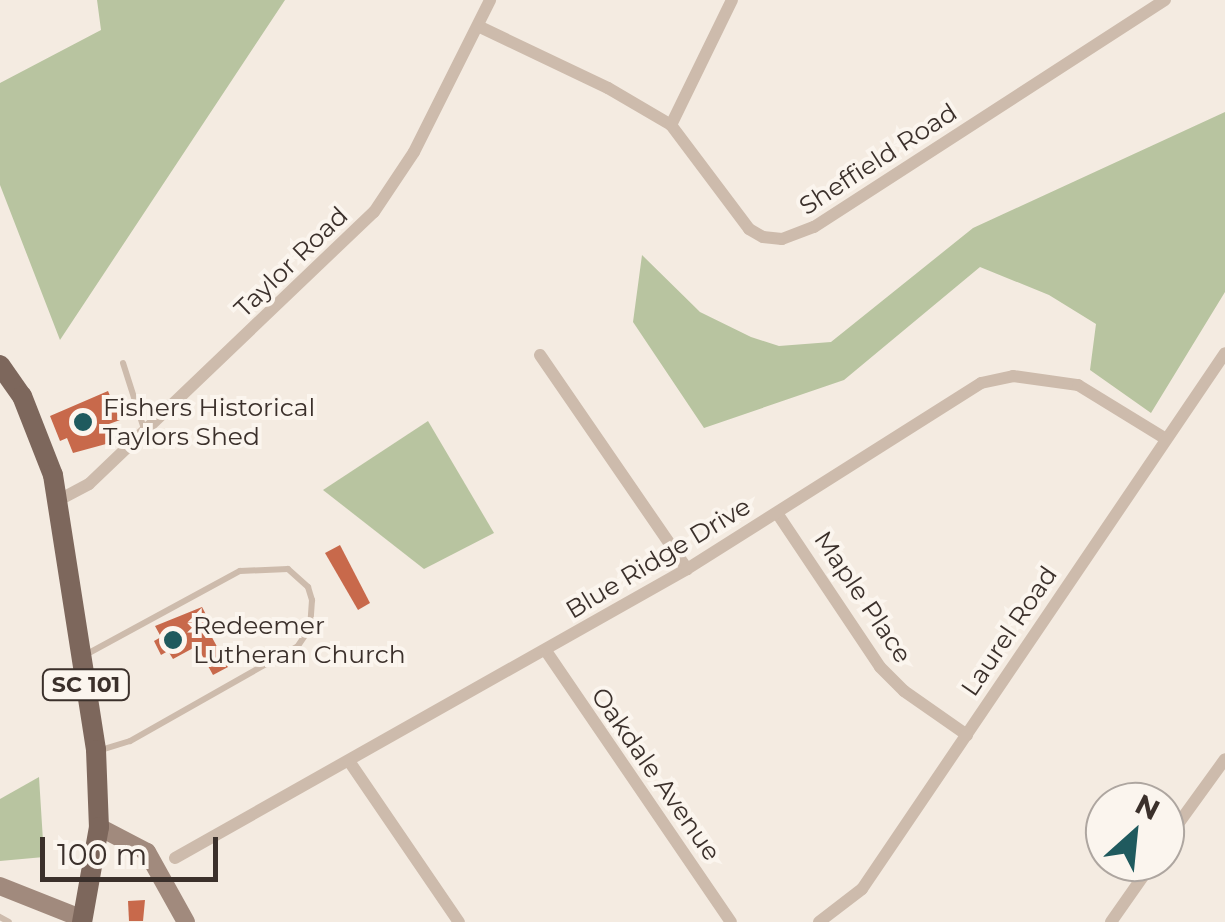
<!DOCTYPE html>
<style>
body{margin:0}
#map{position:relative;width:1225px;height:922px;overflow:hidden;background:#f4ebe1;font-family:Montserrat,sans-serif}
div>[style]{position:absolute}
[style*='--x']{left:calc(var(--x)*1px);top:calc(var(--y)*1px);width:calc(var(--w)*1px);rotate:calc(var(--a)*1deg)}
.green>*{inset:0;background:#b8c4a0}
.building>*{inset:0;background:#c8694b}
.lane>*{height:6px;margin:-3px;padding:0 3px;transform-origin:3px;border-radius:3px;background:#cdbbac}
.street>*{height:12px;margin:-6px;padding:0 6px;transform-origin:6px;border-radius:6px;background:#cdbbac}
.secondary>*{height:18px;margin:-9px;padding:0 9px;transform-origin:9px;border-radius:9px;background:#a18a7d}
.primary>*{height:20px;margin:-10px;padding:0 10px;transform-origin:10px;border-radius:10px;background:#7d675c}
.dots>*{width:28px;height:28px;translate:-50% -50%;box-sizing:border-box;border:5px solid #fbf5ee;border-radius:50%}
span{translate:-50% -50%;white-space:nowrap;text-align:center;line-height:1.15;-webkit-text-stroke:8px #fbf5ee;paint-order:stroke}
.shield-label span{padding:2px 8px;background:#fbf5ee;border:2px solid;border-radius:8px;-webkit-text-stroke-width:0}
.shield-label{font-size:22px;color:#3b302b;font-weight:700}
.street-label{font-size:25px;color:#3b302b}
.poi-label{font-size:25px;color:#3b302b}
.left{translate:0 -50%;text-align:left}
.north{position:absolute;left:1085px;top:782px;width:100px;height:100px;box-sizing:border-box;background:#fbf5ee;border:2px solid #aea6a0;border-radius:50%;rotate:27deg;font-size:28px;font-weight:700;line-height:40px;text-align:center;color:#3b302b}
.north::after{content:'';display:block;margin:auto;width:35px;height:45px;background:#1f5a5e;clip-path:polygon(50% 0,100% 100%,50% 72%,0 100%)}
.scale{position:absolute;left:40px;top:837px;width:178px;height:45px;box-sizing:border-box;border:5px solid #3b302b;border-top:0;padding-left:12px;font-size:30px;line-height:35px;white-space:nowrap;color:#3b302b;-webkit-text-stroke:8px #fbf5ee;paint-order:stroke}
</style>
<div id="map">
<div class="green">
<div style="clip-path:polygon(97px 0,285px 0,60px 340px,0 185px,0 83px,101px 30px)"></div>
<div style="clip-path:polygon(1225px 112px,1225px 292px,1151px 413px,1090px 370px,1096px 324px,1049px 295px,980px 267px,844px 380px,704px 428px,633px 322px,642px 255px,700px 312px,751px 337px,779px 346px,831px 342px,973px 228px)"></div>
<div style="clip-path:polygon(428px 421px,494px 533px,424px 569px,323px 490px)"></div>
<div style="clip-path:polygon(39px 777px,44px 857px,0 861px,0 799px)"></div>
</div>
<div class="building">
<div style="clip-path:polygon(108px 391px,120px 420px,109px 424px,117px 441px,73px 453px,67px 438px,60px 441px,50px 416px)"></div>
<div style="clip-path:polygon(340px 545px,370px 603px,358px 610px,325px 553px)"></div>
<div style="clip-path:polygon(202px 607px,213px 628px,208px 630px,228px 667px,213px 675px,197px 646px,173px 659px,168px 651px,161px 655px,154px 641px,161px 637px,155px 626px)"></div>
<div style="clip-path:polygon(145px 900px,143px 921px,129px 921px,128px 901px)"></div>
</div>
<div class="lane">
<div style="--x:123;--y:363;--w:69;--a:72.3"></div>
<div style="--x:87;--y:654;--w:174;--a:-28.5"></div>
<div style="--x:240;--y:571;--w:48;--a:-2.4"></div>
<div style="--x:288;--y:569;--w:27;--a:42"></div>
<div style="--x:308;--y:587;--w:14;--a:73"></div>
<div style="--x:312;--y:600;--w:28;--a:94"></div>
<div style="--x:310;--y:628;--w:22;--a:124"></div>
<div style="--x:298;--y:646;--w:193;--a:150.5"></div>
<div style="--x:130;--y:741;--w:31;--a:163"></div>
<div style="--x:0;--y:917;--w:10;--a:29"></div>
</div>
<div class="street">
<div style="--x:478;--y:26;--w:144;--a:25.5"></div>
<div style="--x:608;--y:88;--w:73;--a:30.4"></div>
<div style="--x:671;--y:125;--w:130;--a:53.1"></div>
<div style="--x:749;--y:229;--w:16;--a:30"></div>
<div style="--x:763;--y:237;--w:19;--a:6"></div>
<div style="--x:782;--y:239;--w:34;--a:-21"></div>
<div style="--x:814;--y:227;--w:418;--a:-32.9"></div>
<div style="--x:671;--y:125;--w:139;--a:-64"></div>
<div style="--x:540;--y:355;--w:260;--a:55.5"></div>
<div style="--x:57;--y:501;--w:36;--a:-28"></div>
<div style="--x:89;--y:484;--w:394;--a:-43.7"></div>
<div style="--x:374;--y:212;--w:72;--a:-56.3"></div>
<div style="--x:414;--y:152;--w:170;--a:-63.4"></div>
<div style="--x:777;--y:513;--w:185;--a:56.2"></div>
<div style="--x:880;--y:667;--w:34;--a:45"></div>
<div style="--x:904;--y:691;--w:77;--a:34.9"></div>
<div style="--x:546;--y:651;--w:328;--a:55.7"></div>
<div style="--x:349;--y:761;--w:195;--a:55.7"></div>
<div style="--x:1165;--y:842;--w:102;--a:-54.1"></div>
<div style="--x:175;--y:858;--w:588;--a:-29.44"></div>
<div style="--x:687;--y:569;--w:348;--a:-32.3"></div>
<div style="--x:981;--y:383;--w:33;--a:-12"></div>
<div style="--x:1013;--y:376;--w:66;--a:7.9"></div>
<div style="--x:1078;--y:385;--w:103;--a:31.5"></div>
<div style="--x:819;--y:922;--w:54;--a:-37.5"></div>
<div style="--x:862;--y:889;--w:647;--a:-55.89"></div>
<div style="--x:1111;--y:922;--w:73;--a:-55"></div>
</div>
<div class="secondary">
<div style="--x:99;--y:827;--w:54;--a:27.5"></div>
<div style="--x:147;--y:852;--w:80;--a:60.9"></div>
<div style="--x:0;--y:886;--w:89;--a:21.7"></div>
</div>
<div class="primary">
<div style="--x:0;--y:365;--w:38;--a:55"></div>
<div style="--x:22;--y:396;--w:85;--a:68.6"></div>
<div style="--x:53;--y:475;--w:278;--a:81.1"></div>
<div style="--x:96;--y:750;--w:77;--a:87.8"></div>
<div style="--x:99;--y:827;--w:97;--a:100.1"></div>
</div>
<div class="dots">
<div style="left:83px;top:422px;background:#1f5a5e"></div>
<div style="left:173px;top:640px;background:#1f5a5e"></div>
</div>
<div class="shield-label">
<span style="left:86px;top:685px">SC 101</span>
</div>
<div class="street-label">
<span style="left:878px;top:159px;rotate:-33deg">Sheffield Road</span>
<span style="left:291px;top:262px;rotate:-44deg">Taylor Road</span>
<span style="left:658px;top:558px;rotate:-31deg">Blue Ridge Drive</span>
<span style="left:863px;top:597px;rotate:56deg">Maple Place</span>
<span style="left:1009px;top:631px;rotate:-56deg">Laurel Road</span>
<span style="left:656px;top:774px;rotate:55deg">Oakdale Avenue</span>
</div>
<div class="poi-label">
<span class="left" style="left:103px;top:422px">Fishers Historical<br>Taylors Shed</span>
<span class="left" style="left:193px;top:640px">Redeemer<br>Lutheran Church</span>
</div>
<div class="north">N</div>
<div class="scale">100 m</div>
</div>
